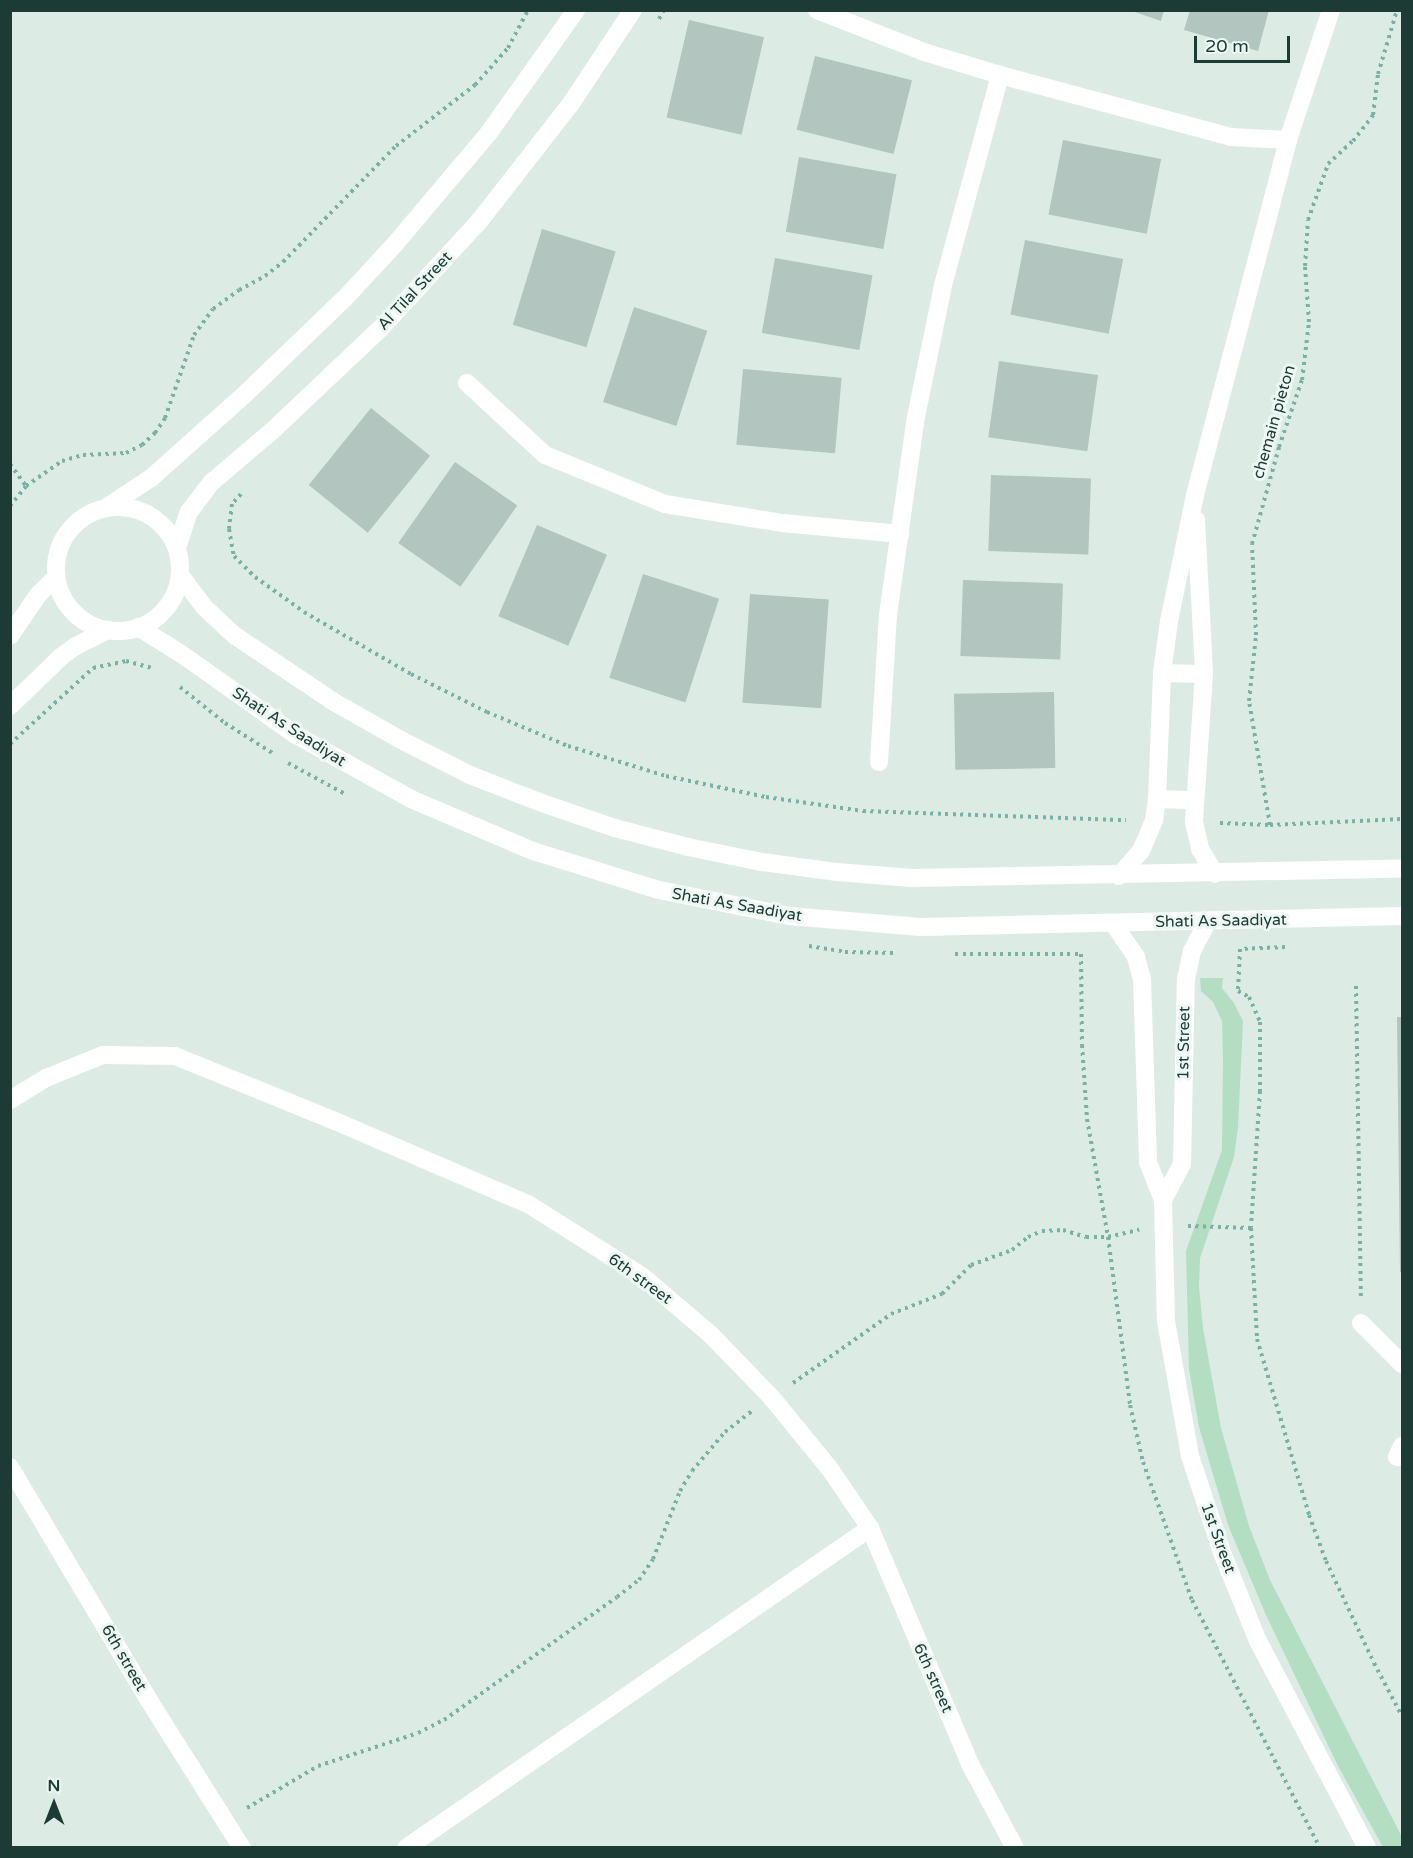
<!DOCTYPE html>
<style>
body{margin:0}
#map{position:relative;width:1413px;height:1858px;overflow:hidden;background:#ddebe5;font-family:"Varela Round",sans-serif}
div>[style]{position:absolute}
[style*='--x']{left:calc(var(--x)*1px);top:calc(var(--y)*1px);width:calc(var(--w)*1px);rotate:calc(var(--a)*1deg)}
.green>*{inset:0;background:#b3dec2}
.building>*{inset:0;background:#b2c5bf;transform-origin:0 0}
.path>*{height:4px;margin-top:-2px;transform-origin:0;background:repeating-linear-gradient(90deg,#7ab1a4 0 3px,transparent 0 7.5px)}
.street>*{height:18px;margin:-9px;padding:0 9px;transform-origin:9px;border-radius:9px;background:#fff}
.street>.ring{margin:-9px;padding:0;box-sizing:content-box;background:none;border:18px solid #fff;border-radius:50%}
span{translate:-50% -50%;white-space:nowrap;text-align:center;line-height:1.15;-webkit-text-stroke:6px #edf7f3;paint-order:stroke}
.street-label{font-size:16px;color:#1d3b35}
.frame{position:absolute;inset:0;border:12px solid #1d3b35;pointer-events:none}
.north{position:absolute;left:24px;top:1774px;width:60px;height:60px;-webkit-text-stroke:4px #edf7f3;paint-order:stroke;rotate:0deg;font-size:16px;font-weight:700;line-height:24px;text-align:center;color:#1d3b35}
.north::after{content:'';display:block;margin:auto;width:21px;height:27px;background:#1d3b35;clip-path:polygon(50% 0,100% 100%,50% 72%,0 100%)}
.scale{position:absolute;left:1194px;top:36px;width:96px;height:27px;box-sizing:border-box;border:3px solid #1d3b35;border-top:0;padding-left:8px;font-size:18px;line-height:21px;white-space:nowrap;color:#1d3b35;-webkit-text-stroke:4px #edf7f3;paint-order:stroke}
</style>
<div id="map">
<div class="green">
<div style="clip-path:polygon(1200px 978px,1223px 978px,1222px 988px,1234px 1003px,1243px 1021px,1238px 1128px,1234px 1157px,1200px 1258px,1199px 1287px,1203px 1328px,1221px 1428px,1249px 1526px,1270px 1580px,1402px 1837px,1402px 1847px,1383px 1847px,1338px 1766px,1266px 1615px,1228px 1525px,1199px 1427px,1189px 1369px,1186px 1251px,1222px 1150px,1223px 1061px,1222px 1021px,1213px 1002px,1201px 991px)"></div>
</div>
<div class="building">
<div style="clip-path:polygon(1129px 10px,1164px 10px,1161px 21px)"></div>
<div style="clip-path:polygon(1190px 10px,1269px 10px,1258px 51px,1184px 30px)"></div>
<div style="left:689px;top:20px;width:77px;height:100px;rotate:13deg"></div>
<div style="left:815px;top:56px;width:100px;height:76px;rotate:14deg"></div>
<div style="left:1063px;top:140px;width:100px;height:76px;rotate:11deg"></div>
<div style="left:799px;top:157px;width:99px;height:76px;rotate:10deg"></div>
<div style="left:542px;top:229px;width:77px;height:100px;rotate:17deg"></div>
<div style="left:1025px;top:240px;width:100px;height:76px;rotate:11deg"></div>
<div style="left:775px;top:258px;width:99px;height:76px;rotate:10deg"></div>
<div style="left:634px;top:307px;width:77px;height:100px;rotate:18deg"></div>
<div style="left:999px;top:361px;width:100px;height:77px;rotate:8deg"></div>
<div style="left:743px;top:369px;width:99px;height:76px;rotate:5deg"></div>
<div style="left:371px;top:408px;width:76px;height:99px;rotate:39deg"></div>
<div style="left:455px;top:462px;width:76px;height:99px;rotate:35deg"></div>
<div style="left:991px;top:475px;width:100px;height:76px;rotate:2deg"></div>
<div style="left:537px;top:525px;width:76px;height:99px;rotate:23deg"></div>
<div style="left:643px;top:574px;width:80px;height:109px;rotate:18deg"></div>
<div style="left:963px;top:580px;width:100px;height:76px;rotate:2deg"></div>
<div style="left:750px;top:594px;width:79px;height:109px;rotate:4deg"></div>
<div style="left:1054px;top:692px;width:76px;height:100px;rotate:89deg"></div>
<div style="clip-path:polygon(1397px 1017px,1402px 1017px,1402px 1272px,1400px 1272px)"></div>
</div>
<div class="path">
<div style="--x:659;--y:19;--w:10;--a:-61"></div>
<div style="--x:10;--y:464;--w:27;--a:54"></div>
<div style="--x:241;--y:494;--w:13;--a:132"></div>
<div style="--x:232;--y:504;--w:25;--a:97"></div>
<div style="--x:229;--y:529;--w:27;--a:80"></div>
<div style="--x:234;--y:556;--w:30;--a:45"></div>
<div style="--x:255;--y:577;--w:60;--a:35.5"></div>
<div style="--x:304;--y:612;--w:124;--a:30.1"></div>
<div style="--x:411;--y:674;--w:85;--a:26.6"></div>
<div style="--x:487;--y:712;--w:88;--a:22.8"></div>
<div style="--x:568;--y:746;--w:102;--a:17"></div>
<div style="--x:666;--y:776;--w:102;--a:11.9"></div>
<div style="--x:766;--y:797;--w:98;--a:8.2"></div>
<div style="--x:863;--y:811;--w:263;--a:2"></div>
<div style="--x:10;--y:506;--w:26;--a:-51"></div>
<div style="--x:26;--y:486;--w:44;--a:-34.8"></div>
<div style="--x:62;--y:461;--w:22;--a:-16"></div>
<div style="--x:83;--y:455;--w:43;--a:-2.7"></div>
<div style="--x:126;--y:453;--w:18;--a:-27"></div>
<div style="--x:142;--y:445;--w:18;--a:-43"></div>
<div style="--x:155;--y:433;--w:18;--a:-56"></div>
<div style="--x:165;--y:418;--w:88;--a:-70.7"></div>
<div style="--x:194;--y:335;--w:32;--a:-54"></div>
<div style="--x:213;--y:309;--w:32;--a:-36"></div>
<div style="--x:239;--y:290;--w:30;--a:-28"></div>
<div style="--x:265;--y:276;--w:23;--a:-38"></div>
<div style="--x:283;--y:262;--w:162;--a:-45.8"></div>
<div style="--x:396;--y:146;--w:100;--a:-37.7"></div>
<div style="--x:475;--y:85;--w:50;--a:-48.3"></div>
<div style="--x:508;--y:48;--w:43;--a:-62.2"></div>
<div style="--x:180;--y:687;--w:58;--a:38.7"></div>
<div style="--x:225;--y:723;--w:58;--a:32.3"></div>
<div style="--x:10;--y:744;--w:113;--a:-42.5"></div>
<div style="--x:93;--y:668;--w:34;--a:-12"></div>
<div style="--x:126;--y:661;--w:28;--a:15"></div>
<div style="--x:288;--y:763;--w:65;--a:28.5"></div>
<div style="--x:1220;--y:823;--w:50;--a:2.3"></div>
<div style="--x:1270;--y:825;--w:132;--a:-2.6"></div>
<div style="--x:1270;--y:825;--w:126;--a:-99.6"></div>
<div style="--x:1249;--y:701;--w:66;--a:-83.9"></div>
<div style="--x:1256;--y:635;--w:91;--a:-92.5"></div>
<div style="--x:1252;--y:544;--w:101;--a:-74.4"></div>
<div style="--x:1279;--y:447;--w:71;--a:-71.1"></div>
<div style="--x:1302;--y:380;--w:58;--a:-83.1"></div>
<div style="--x:1309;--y:322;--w:56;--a:-94.1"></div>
<div style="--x:1305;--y:266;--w:46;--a:-86.3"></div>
<div style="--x:1308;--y:220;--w:59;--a:-70.3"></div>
<div style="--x:1328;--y:164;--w:34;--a:-43"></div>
<div style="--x:1353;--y:141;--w:33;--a:-52"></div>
<div style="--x:1373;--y:115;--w:41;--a:-83"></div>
<div style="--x:1378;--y:74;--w:67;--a:-73.5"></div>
<div style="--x:809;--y:946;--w:36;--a:9"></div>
<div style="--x:845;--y:952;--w:49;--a:1.2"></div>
<div style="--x:1285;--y:947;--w:45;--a:177.5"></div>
<div style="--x:1240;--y:949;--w:42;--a:92.7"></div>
<div style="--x:1238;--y:991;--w:13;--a:29"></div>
<div style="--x:1249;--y:997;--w:27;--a:66"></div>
<div style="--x:1260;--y:1022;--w:69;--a:90"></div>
<div style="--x:1260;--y:1091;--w:137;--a:93.8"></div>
<div style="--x:1251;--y:1228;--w:111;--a:86.9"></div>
<div style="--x:1257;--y:1339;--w:184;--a:73.5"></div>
<div style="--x:1309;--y:1515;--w:49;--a:69.7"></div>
<div style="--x:1326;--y:1561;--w:113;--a:64.8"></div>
<div style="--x:1374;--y:1663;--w:60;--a:62.2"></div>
<div style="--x:955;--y:954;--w:126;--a:0"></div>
<div style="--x:1081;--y:954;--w:91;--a:89.4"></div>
<div style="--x:1082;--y:1045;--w:74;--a:86.1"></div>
<div style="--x:1087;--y:1119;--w:120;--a:79.9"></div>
<div style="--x:1108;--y:1237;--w:169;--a:82.5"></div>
<div style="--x:1130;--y:1405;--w:58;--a:77.2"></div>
<div style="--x:1143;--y:1462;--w:146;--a:70.5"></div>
<div style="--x:1192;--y:1600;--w:279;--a:62.7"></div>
<div style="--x:1356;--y:986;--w:312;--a:89.1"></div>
<div style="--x:1188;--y:1226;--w:63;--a:1.8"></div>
<div style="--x:793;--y:1383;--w:120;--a:-35.1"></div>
<div style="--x:891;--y:1314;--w:55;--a:-21.4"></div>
<div style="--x:942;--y:1294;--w:41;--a:-45"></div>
<div style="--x:971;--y:1265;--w:44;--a:-20.1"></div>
<div style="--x:1012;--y:1250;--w:21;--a:-39"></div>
<div style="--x:1028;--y:1237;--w:15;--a:-23"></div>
<div style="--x:1042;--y:1231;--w:21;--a:-3"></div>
<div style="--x:1063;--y:1230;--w:24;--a:17"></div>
<div style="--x:1086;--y:1237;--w:22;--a:0"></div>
<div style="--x:1108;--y:1237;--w:32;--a:-13"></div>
<div style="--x:247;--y:1808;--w:82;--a:-30.6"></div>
<div style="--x:318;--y:1766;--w:105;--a:-18.3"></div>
<div style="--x:418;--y:1733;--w:29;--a:-27"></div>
<div style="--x:444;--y:1720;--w:212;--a:-35.4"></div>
<div style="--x:617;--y:1597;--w:28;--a:-38"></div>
<div style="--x:639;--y:1580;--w:25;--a:-56"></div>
<div style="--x:653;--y:1559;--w:73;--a:-68.3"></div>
<div style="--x:680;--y:1491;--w:23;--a:-59"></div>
<div style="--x:692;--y:1471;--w:51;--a:-49.8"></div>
<div style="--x:725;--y:1432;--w:34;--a:-38"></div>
</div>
<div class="street">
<div style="--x:817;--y:10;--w:115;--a:21.4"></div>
<div style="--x:924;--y:52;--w:79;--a:16.8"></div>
<div style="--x:1000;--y:75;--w:239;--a:15"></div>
<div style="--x:1231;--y:137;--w:57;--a:3"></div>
<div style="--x:467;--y:383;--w:106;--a:42.7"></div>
<div style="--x:545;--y:455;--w:130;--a:22.2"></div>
<div style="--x:665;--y:504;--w:119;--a:9.2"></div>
<div style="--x:782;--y:523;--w:119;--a:5.3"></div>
<div style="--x:107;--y:507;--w:53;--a:-33.4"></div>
<div style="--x:151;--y:478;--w:122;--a:-41.7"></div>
<div style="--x:242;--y:397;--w:144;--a:-43.9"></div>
<div style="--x:346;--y:297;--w:72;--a:-47.2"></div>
<div style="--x:395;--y:244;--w:144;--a:-49.8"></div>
<div style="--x:488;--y:134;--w:152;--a:-54.6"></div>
<div class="ring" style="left:56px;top:507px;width:106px;height:106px"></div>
<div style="--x:1196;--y:520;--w:154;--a:87"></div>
<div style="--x:1204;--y:674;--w:148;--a:93.9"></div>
<div style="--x:1194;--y:822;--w:28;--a:77"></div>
<div style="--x:1200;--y:849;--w:29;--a:59"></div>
<div style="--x:177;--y:548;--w:38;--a:-72"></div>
<div style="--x:189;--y:512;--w:38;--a:-53"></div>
<div style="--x:212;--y:482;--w:79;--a:-40.4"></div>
<div style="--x:272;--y:431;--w:149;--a:-43.4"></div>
<div style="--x:380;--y:329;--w:149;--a:-47.4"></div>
<div style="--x:481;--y:219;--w:148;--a:-52.1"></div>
<div style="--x:572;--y:102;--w:110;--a:-56.5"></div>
<div style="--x:180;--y:575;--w:40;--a:53"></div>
<div style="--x:204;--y:607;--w:41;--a:43"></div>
<div style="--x:234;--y:635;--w:120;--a:33.8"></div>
<div style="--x:334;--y:702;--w:77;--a:29.6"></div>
<div style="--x:401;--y:740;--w:77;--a:26.9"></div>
<div style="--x:470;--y:775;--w:77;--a:21.3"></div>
<div style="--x:542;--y:803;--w:77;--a:18.9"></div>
<div style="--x:615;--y:828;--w:75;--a:14.6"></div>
<div style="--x:688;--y:847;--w:76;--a:11.5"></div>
<div style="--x:762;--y:862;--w:76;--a:7.6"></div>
<div style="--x:837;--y:872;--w:75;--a:4.6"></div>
<div style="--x:912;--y:878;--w:490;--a:-1.1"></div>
<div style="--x:138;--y:627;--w:49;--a:31.8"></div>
<div style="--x:180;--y:653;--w:142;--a:35.3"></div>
<div style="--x:296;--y:735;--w:132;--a:29.1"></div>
<div style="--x:411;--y:799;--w:133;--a:23.1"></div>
<div style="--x:533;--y:851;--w:132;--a:17.2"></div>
<div style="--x:659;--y:890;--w:133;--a:11.3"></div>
<div style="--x:789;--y:916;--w:132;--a:4.8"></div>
<div style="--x:921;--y:927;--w:481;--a:-1.3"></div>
<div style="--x:10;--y:636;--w:50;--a:-55.7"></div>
<div style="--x:38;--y:595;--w:25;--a:-45"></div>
<div style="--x:1162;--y:673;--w:42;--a:1.4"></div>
<div style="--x:10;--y:706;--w:72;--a:-43.9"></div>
<div style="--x:62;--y:656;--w:17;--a:-36"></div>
<div style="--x:76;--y:646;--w:36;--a:-27"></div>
<div style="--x:879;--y:762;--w:147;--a:-86.5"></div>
<div style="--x:888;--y:615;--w:200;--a:-82"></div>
<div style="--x:916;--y:417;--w:135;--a:-78.4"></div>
<div style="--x:943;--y:285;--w:218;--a:-74.8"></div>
<div style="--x:1157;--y:799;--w:37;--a:2"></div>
<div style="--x:1119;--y:876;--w:33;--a:-49"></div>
<div style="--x:1141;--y:851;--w:34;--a:-67"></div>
<div style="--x:1154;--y:820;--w:21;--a:-82"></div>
<div style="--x:1157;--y:799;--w:126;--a:-87.7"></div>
<div style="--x:1162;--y:673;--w:52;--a:-82.3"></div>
<div style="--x:1169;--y:621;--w:129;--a:-78.3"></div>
<div style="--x:1195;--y:495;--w:367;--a:-75.3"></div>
<div style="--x:1288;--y:140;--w:137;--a:-71.7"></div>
<div style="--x:1113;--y:923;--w:41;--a:55.9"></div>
<div style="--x:1136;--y:957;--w:23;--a:75"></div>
<div style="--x:1142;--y:979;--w:183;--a:88.1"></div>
<div style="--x:1148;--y:1162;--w:41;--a:68.5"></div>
<div style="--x:1163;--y:1200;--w:121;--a:88.6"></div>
<div style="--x:1166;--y:1321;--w:137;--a:79.9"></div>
<div style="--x:1190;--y:1456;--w:104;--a:71.6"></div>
<div style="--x:1223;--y:1555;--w:93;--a:67.9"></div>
<div style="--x:1258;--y:1641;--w:234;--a:62.2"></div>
<div style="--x:10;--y:1100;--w:42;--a:-31.4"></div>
<div style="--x:46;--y:1078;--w:61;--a:-22"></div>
<div style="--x:103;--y:1055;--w:72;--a:0.8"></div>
<div style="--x:175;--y:1056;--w:173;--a:22.1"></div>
<div style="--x:335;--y:1121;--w:210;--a:23.3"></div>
<div style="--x:528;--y:1204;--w:135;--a:32.3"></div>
<div style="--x:642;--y:1276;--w:91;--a:40.5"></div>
<div style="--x:711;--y:1335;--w:88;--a:45.9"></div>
<div style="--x:772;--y:1398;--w:92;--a:50.8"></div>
<div style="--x:830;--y:1469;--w:71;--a:55.9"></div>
<div style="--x:870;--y:1528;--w:256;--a:67"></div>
<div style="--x:970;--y:1764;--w:95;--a:61.8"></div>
<div style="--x:1163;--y:1200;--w:41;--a:-62.2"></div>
<div style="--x:1182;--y:1164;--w:185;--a:-88.8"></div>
<div style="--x:1186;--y:979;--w:29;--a:-78"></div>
<div style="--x:1192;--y:951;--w:34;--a:-62"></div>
<div style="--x:1361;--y:1323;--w:58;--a:45"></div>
<div style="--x:1397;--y:1457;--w:12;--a:-66"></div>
<div style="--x:10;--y:1467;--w:274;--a:59.2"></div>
<div style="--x:150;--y:1702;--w:173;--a:57.8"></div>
<div style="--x:406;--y:1848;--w:564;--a:-34.59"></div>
</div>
<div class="street-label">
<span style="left:415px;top:291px;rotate:-47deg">Al Tilal Street</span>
<span style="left:1274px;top:422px;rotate:-74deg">chemain pieton</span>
<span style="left:289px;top:727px;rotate:33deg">Shati As Saadiyat</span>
<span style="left:737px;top:905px;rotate:10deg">Shati As Saadiyat</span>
<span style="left:1221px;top:921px;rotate:-1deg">Shati As Saadiyat</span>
<span style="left:1184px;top:1043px;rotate:-89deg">1st Street</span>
<span style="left:640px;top:1279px;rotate:36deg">6th street</span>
<span style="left:1218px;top:1538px;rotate:70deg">1st Street</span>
<span style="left:124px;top:1658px;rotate:60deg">6th street</span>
<span style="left:933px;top:1678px;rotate:66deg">6th street</span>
</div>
<div class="frame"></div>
<div class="north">N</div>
<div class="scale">20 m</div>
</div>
